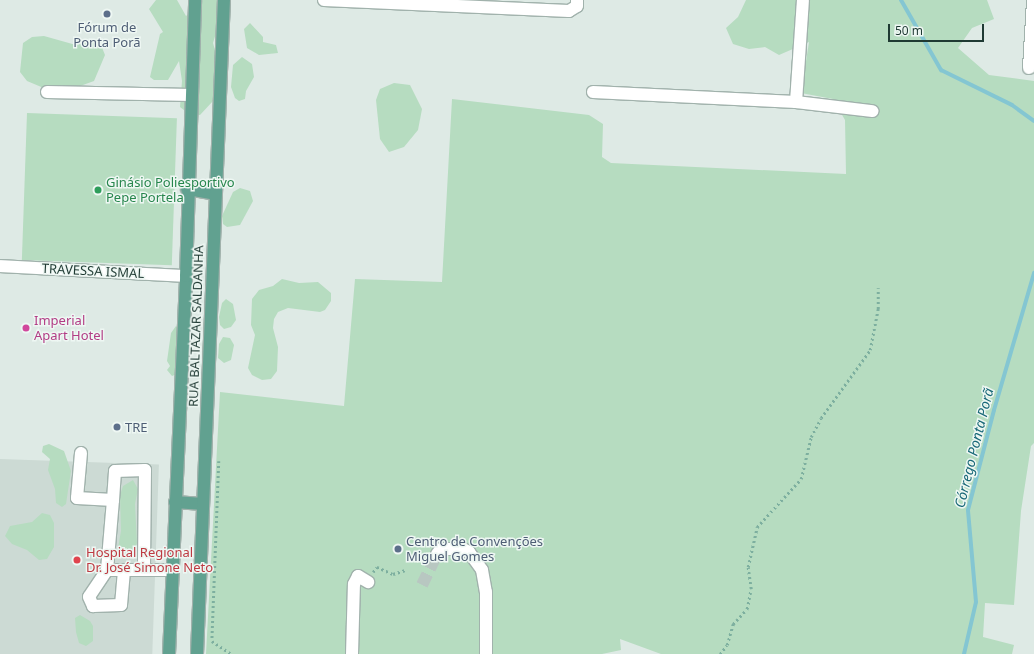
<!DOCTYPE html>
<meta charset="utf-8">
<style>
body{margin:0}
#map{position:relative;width:1034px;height:654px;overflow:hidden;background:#deeae5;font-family:"Noto Sans",sans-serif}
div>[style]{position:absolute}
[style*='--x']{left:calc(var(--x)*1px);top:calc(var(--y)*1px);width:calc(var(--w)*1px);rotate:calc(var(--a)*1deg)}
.built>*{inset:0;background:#ccdad4;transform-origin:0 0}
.green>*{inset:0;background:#b6dcc0;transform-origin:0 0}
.stream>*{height:4px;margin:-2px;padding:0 2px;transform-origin:2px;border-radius:2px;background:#84c6d2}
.minor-tunnel>*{height:12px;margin-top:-6px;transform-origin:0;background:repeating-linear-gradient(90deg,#b8c7c1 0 12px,transparent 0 18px)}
.path>*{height:2.5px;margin-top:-1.25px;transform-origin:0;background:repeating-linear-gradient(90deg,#7daf9f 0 2px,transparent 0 5px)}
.roads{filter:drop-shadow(1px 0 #a1b2ac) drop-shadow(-1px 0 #a1b2ac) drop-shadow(0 1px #a1b2ac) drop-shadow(0 -1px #a1b2ac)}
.minor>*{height:12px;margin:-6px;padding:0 6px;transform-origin:6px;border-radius:6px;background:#fff}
.major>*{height:12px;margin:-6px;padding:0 6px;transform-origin:6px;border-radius:6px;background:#61a190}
.dots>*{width:11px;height:11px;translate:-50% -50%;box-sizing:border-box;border:2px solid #eef7f3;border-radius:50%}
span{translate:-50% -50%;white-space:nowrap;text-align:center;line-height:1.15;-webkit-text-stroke:3px #eef7f3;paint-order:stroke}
.service-label{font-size:13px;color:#4e5e75}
.left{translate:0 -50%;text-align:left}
.leisure-label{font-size:13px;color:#27864d}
.street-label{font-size:13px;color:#1f3a33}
.hotel-label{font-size:13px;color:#b23c85}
.health-label{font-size:13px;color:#be3a42}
.water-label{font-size:14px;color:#186877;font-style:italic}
.scale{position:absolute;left:888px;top:24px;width:96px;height:18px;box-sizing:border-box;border:2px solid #1f3a33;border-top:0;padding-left:5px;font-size:12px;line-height:14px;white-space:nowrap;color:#1f3a33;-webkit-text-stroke:3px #eef7f3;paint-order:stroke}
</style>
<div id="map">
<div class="built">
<div style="left:0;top:459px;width:159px;height:195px;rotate:2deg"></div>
</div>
<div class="green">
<div style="clip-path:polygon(156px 0,177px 0,186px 16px,196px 8px,198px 0,219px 0,220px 20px,213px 43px,219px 65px,217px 84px,213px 101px,200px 115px,189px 114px,180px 107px,182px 81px,179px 61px,168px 80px,154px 80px,150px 77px,160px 34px,163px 32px,149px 9px)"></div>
<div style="clip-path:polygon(746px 0,987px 0,994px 19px,972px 28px,958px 48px,989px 75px,1034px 81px,1034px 443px,1031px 446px,1021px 511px,1014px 605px,985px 603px,983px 637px,1014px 645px,1012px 654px,661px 654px,620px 639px,621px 650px,602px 654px,206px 654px,220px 392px,344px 406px,355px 279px,442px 282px,452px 99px,589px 115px,603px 124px,602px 157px,611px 163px,846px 174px,845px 120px,833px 99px,801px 93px,809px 42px,779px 55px,765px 47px,749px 49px,733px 44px,726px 28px,738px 17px)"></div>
<div style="clip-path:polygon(250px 23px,263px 37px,263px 42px,276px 45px,278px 53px,259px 55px,247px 48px,244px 29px)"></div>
<div style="clip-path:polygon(44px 36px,76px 45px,99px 40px,105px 55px,94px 81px,58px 94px,27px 81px,20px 72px,23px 43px,32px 37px)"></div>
<div style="clip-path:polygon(242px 57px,252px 64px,254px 77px,246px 91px,245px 99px,239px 101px,235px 98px,231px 87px,233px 65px)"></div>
<div style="clip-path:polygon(394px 83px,410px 85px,422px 109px,418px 130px,404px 147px,389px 152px,380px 139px,376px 100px,380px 89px)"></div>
<div style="left:27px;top:113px;width:150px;height:147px;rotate:2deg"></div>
<div style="clip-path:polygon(240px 188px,250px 191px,253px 201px,240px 225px,227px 227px,223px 224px,222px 216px,233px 192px)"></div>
<div style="clip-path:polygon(282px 279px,299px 283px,318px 282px,331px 293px,331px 301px,325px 310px,320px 312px,288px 308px,278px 312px,274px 319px,273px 328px,278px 347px,277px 371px,271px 379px,262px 380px,252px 375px,248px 368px,255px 335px,251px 325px,252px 299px,259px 290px,273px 286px)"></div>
<div style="clip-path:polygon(226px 299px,233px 304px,236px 320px,231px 327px,224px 329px,220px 325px,219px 317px,222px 303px)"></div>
<div style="clip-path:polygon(176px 326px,179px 330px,177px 374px,172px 376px,167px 370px,170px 366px,167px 361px,171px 333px)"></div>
<div style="clip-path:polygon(223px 337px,230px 338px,234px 345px,231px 360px,224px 363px,218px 358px,219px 344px)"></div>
<div style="clip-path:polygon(49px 444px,64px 451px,71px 471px,66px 504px,62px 507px,56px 503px,55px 489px,48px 470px,50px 459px,42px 452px,43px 446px)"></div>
<div style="clip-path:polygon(133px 480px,138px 489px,135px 504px,137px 543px,133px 553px,128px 555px,118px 548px,121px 531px,120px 495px,123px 486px)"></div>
<div style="clip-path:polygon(42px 513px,50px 515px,54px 523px,54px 547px,47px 559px,39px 560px,27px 550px,12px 544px,5px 536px,10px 526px,32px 522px)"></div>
<div style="clip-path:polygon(80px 615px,90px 621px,93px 626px,93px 641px,86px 646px,79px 643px,76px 632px,75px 618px)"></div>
</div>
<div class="stream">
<div style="--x:901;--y:0;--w:81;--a:60.3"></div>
<div style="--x:941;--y:70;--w:79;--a:26.2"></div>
<div style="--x:1012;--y:105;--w:27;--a:36"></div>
<div style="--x:964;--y:654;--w:53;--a:-77"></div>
<div style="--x:976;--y:602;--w:92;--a:-95"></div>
<div style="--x:968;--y:510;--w:103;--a:-75.4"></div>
<div style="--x:994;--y:410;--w:143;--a:-73.7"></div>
</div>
<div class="minor-tunnel">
<div style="--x:422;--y:585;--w:34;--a:-64"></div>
</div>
<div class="path">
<div style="--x:219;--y:461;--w:180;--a:92.2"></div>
<div style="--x:212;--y:641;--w:23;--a:34"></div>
<div style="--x:373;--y:572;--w:6;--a:-51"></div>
<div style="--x:377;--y:567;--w:17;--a:24"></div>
<div style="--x:393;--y:574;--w:13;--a:-18"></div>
<div style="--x:720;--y:654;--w:11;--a:-52"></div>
<div style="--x:727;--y:645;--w:22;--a:-74"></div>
<div style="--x:733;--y:624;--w:21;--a:-47"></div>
<div style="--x:747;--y:609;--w:20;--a:-79"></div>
<div style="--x:751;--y:589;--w:22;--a:-98"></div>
<div style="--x:748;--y:567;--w:41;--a:-77.3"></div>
<div style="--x:757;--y:527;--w:65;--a:-47.5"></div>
<div style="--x:801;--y:479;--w:43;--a:-76.6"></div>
<div style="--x:811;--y:437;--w:21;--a:-62"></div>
<div style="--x:821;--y:418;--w:84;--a:-54.2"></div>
<div style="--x:870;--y:350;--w:42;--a:-79"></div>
<div style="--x:878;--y:309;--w:21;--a:-90"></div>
</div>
<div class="roads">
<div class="minor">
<div style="--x:324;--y:0;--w:245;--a:2.6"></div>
<div style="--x:569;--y:11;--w:9;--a:-32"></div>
<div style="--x:577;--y:6;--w:6;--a:-90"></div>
<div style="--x:1029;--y:68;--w:68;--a:-86.6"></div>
<div style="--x:47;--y:92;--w:144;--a:1.2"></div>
<div style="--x:593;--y:92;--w:203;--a:2.8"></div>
<div style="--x:796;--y:102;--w:77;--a:6.8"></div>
<div style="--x:796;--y:102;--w:102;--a:-86.1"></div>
<div style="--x:0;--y:266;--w:186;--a:3.1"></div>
<div style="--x:81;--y:453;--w:45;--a:95.1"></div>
<div style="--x:77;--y:498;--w:36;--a:3"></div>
<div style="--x:113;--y:500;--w:70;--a:94.9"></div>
<div style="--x:107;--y:570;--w:65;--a:0"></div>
<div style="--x:113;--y:500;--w:29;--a:-86"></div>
<div style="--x:115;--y:471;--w:30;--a:-2"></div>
<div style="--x:145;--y:470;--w:99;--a:90.6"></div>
<div style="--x:437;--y:554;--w:6;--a:-51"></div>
<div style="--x:441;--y:549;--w:22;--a:0"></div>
<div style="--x:463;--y:549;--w:7;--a:27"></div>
<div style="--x:469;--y:552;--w:22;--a:54"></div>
<div style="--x:482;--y:570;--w:22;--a:80"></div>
<div style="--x:486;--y:592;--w:62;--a:90"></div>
<div style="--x:107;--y:570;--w:32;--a:124"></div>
<div style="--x:89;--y:597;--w:10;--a:66"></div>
<div style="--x:93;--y:606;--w:28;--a:-2"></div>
<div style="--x:121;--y:605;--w:35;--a:-85"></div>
<div style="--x:352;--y:654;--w:70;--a:-88.4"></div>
<div style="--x:354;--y:584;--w:9;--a:-63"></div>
<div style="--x:358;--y:576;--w:12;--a:31"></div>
</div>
<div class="major">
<div style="--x:187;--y:189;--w:28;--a:10"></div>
<div style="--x:175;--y:502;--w:28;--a:4"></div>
<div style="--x:169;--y:654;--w:378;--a:-87.4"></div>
<div style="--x:186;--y:276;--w:276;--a:-88.1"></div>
<div style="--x:197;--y:654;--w:655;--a:-87.64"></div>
</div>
</div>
<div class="dots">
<div style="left:107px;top:14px;background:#5c6f8a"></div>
<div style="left:98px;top:190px;background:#2e9e5b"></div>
<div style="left:26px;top:328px;background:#d1479c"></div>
<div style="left:117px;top:427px;background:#5c6f8a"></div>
<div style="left:398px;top:549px;background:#5c6f8a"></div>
<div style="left:77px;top:560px;background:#e0444e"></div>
</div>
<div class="service-label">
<span style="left:107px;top:35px">Fórum de<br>Ponta Porã</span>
<span class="left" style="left:125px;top:427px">TRE</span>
<span class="left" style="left:406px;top:549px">Centro de Convenções<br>Miguel Gomes</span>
</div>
<div class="leisure-label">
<span class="left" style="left:106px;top:190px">Ginásio Poliesportivo<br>Pepe Portela</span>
</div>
<div class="street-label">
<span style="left:93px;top:271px;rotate:3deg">TRAVESSA ISMAL</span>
<span style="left:196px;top:326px;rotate:-88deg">RUA BALTAZAR SALDANHA</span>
</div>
<div class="hotel-label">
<span class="left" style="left:34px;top:328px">Imperial<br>Apart Hotel</span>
</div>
<div class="health-label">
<span class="left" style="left:86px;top:560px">Hospital Regional<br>Dr. José Simone Neto</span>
</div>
<div class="water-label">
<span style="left:974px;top:448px;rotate:-76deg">Córrego Ponta Porã</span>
</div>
<div class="scale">50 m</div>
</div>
